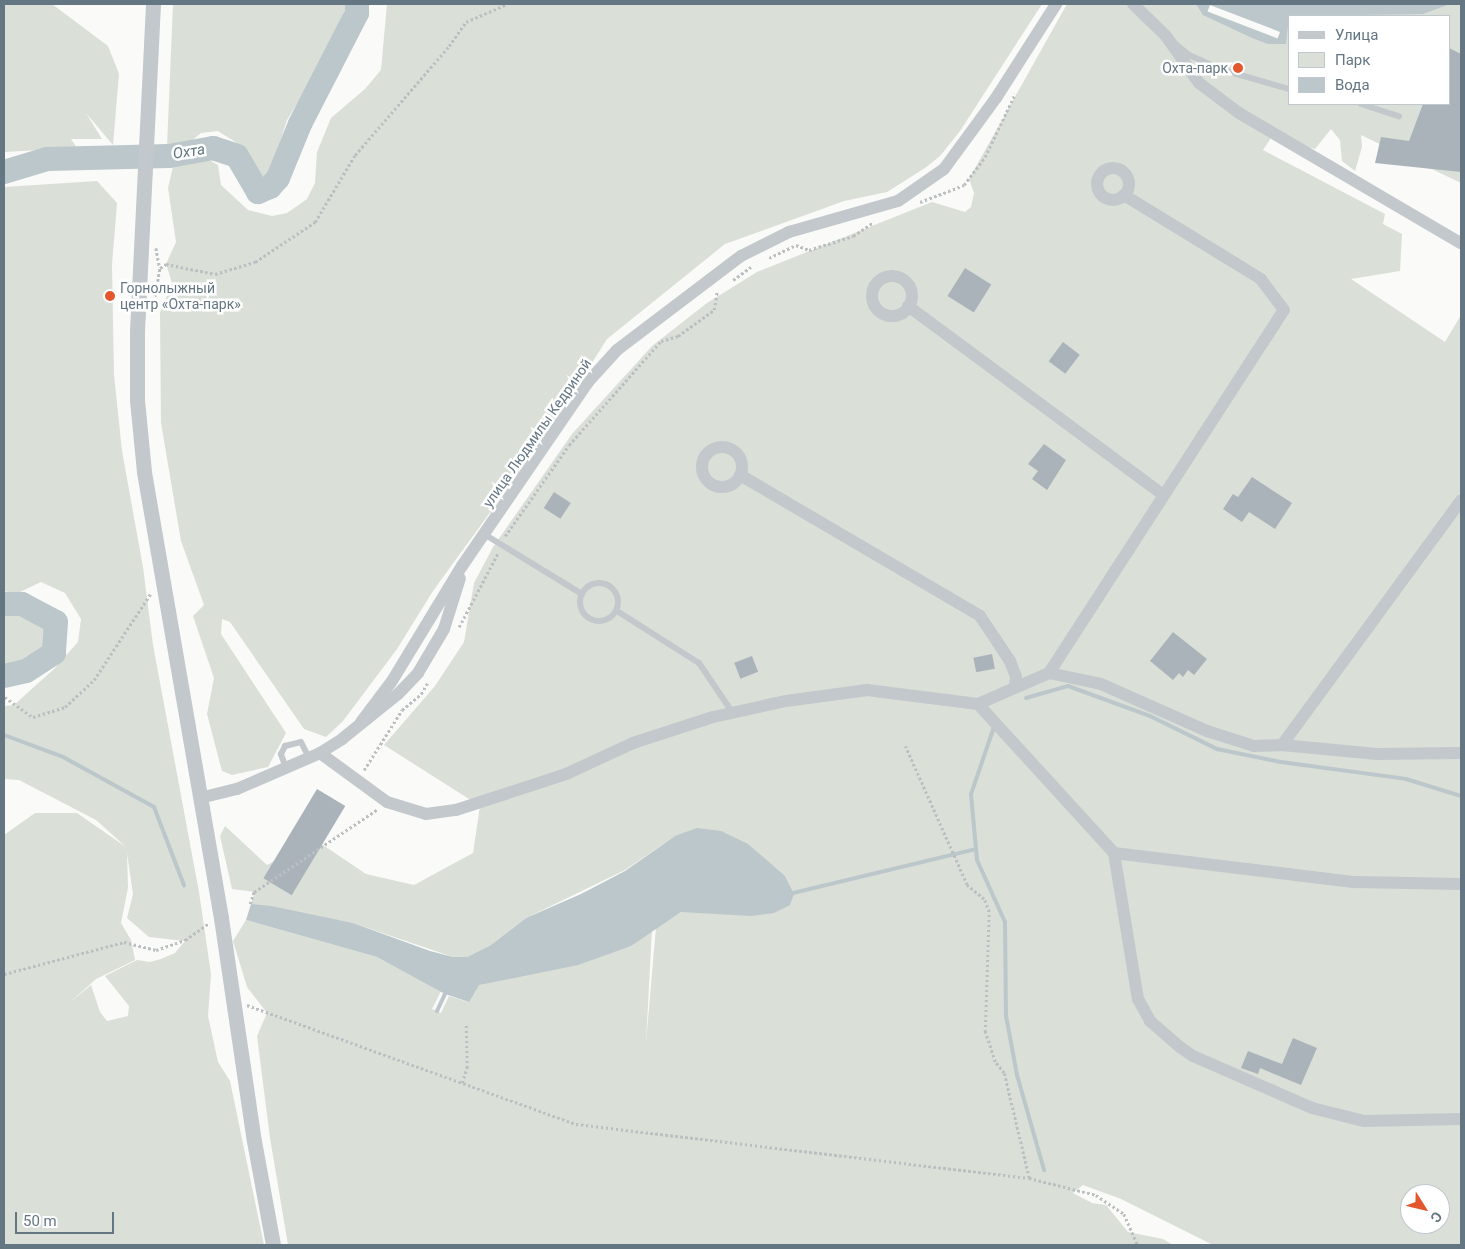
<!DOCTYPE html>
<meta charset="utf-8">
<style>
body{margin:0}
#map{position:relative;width:1465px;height:1249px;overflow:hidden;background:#fafaf8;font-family:Roboto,sans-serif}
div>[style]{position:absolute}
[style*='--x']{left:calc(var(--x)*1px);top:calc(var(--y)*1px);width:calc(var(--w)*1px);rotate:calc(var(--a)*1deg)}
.green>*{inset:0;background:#dadfd7}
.water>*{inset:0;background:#bbc7cb}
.pier>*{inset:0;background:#fafaf8;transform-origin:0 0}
.stream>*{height:4px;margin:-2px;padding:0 2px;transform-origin:2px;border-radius:2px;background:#bbc7cb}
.river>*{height:24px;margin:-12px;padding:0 12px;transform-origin:12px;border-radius:12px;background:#bbc7cb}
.building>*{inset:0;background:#aab3b9;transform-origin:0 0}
.path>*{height:2.5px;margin-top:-1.25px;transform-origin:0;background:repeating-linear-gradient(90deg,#bbbfc2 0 2.5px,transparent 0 5px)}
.service>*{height:6px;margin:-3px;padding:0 3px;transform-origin:3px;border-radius:3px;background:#c3c8cc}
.service>.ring{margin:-3px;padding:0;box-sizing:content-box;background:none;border:6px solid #c3c8cc;border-radius:50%}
.minor>*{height:12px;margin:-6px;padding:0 6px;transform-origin:6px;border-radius:6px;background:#c3c8cc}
.minor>.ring{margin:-6px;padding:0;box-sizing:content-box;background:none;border:12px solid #c3c8cc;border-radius:50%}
.tertiary>*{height:15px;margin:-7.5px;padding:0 7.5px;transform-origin:7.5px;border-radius:7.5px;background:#c3c8cc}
.dots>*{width:14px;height:14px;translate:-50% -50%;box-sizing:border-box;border:2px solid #fff;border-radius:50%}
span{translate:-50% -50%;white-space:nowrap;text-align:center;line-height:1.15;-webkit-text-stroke:5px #fff;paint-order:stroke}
.poi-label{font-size:14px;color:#657683}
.right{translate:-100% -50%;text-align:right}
.left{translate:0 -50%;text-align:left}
.street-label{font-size:14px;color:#657683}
.water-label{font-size:15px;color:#60757c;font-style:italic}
.frame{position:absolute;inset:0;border:5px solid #657683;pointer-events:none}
.legend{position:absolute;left:1288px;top:15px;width:162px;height:90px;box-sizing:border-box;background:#fff;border:1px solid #c1c8cd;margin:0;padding:6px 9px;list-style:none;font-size:15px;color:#657683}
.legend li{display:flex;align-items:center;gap:10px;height:25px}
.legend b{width:25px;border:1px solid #c1c8cd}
.north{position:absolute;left:1400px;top:1184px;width:50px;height:50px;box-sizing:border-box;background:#fff;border:1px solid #c1c8cd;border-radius:50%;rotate:126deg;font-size:14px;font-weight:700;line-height:20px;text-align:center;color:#657683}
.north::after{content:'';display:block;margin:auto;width:18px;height:22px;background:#e4572e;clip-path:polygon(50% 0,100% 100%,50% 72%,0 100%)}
.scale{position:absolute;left:15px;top:1212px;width:99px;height:22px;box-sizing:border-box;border:2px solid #657683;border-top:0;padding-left:6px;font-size:15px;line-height:18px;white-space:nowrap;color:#657683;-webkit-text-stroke:4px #fff;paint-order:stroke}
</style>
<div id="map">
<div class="green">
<div style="clip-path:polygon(4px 4px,52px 4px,108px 46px,119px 74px,113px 145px,86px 113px,102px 139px,71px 139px,77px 148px,4px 152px)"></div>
<div style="clip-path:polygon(173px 4px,347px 4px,328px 53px,287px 120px,269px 176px,257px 176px,237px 143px,218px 131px,201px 133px,188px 144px,167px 147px)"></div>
<div style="clip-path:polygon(387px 4px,1042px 4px,960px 131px,940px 156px,925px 168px,887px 192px,844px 201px,725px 244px,607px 339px,547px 434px,433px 591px,397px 649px,343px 721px,326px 737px,304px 729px,230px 622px,222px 619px,221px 634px,286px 733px,268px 767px,232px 775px,222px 771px,207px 714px,214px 678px,193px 616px,204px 605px,181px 541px,161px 423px,160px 313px,172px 283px,166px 264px,176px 242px,168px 188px,173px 167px,183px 157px,202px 156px,218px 165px,221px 185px,248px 210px,272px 216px,287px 213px,307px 199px,315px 183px,317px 152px,331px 118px,365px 89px,381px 70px)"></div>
<div style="clip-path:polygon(evenodd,1067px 4px,1461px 4px,1461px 183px,1361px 135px,1362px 147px,1355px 171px,1342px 161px,1340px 140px,1331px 129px,1315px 149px,1271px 138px,1263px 150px,1385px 214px,1383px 224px,1402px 234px,1400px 271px,1351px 279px,1445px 342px,1461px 315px,1461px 1245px,1213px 1245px,1121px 1199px,1083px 1185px,1073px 1193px,1092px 1203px,1106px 1205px,1128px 1232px,1163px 1239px,1173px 1245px,288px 1245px,270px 1138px,257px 1036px,267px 1013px,247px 987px,233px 941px,246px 920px,377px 957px,441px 991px,432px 1009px,441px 1013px,449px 996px,468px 1002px,478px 985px,631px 946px,652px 929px,646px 1043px,656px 927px,681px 912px,790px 905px,793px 895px,888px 871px,793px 893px,785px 876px,767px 863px,675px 836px,625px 870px,526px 918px,491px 945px,467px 957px,453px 957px,353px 923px,251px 904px,255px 892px,232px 889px,220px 836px,225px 826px,267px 865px,314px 839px,366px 874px,414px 885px,473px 853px,480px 806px,384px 745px,435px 686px,464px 642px,474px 583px,493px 547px,572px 434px,652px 346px,707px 303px,757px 272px,932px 202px,965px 212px,971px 207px,974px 193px,969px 179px,1067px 4px,1289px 16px,1449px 16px,1449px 104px,1289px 104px,1289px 16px,1067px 4px,1410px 1194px,1440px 1194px,1440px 1224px,1410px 1224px,1410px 1194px)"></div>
<div style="clip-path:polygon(evenodd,97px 181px,117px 203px,112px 265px,114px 375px,122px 451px,143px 567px,153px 645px,199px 892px,211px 974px,208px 1016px,218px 1062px,230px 1081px,264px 1245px,4px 1245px,4px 835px,35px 813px,77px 813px,126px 847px,96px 820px,19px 780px,4px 779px,4px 706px,14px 705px,54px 669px,78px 642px,81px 619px,65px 593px,41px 582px,16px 594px,4px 591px,4px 187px,97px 181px,127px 853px,133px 894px,127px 918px,149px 937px,185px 941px,175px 953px,161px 959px,150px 962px,137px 960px,105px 976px,129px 1006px,128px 1016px,107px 1021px,100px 1012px,91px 985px,68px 1004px,96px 979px,135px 960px,131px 940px,121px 923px,128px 888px,127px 853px)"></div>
<div style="clip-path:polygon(4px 614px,21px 614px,50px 629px,46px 648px,23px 662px,4px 666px)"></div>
</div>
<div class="water">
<div style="clip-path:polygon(1196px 4px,1450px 4px,1423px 14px,1289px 16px,1286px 44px,1268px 44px,1252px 38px,1203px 15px)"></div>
<div style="clip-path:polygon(697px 828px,721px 831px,748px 844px,785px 876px,794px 894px,790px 905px,774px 913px,751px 916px,681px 912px,631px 946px,578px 965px,479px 985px,469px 1002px,445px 994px,377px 957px,246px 920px,251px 904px,271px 906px,353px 923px,430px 951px,453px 957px,467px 957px,491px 945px,526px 918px,581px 894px,625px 871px,675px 836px)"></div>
</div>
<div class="pier">
<div style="left:1210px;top:5px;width:75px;height:7px;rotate:21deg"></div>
</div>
<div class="stream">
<div style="--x:1026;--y:698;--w:44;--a:-15.9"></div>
<div style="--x:1068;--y:686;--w:87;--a:20.1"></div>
<div style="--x:1150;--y:716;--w:75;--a:26.2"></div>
<div style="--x:1217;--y:749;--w:65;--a:11.5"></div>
<div style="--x:1281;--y:762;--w:126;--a:7.7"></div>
<div style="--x:1406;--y:779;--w:58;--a:17.2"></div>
<div style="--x:994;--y:727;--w:71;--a:108.9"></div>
<div style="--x:971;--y:794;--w:66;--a:84.8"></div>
<div style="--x:977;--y:860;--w:68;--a:65.7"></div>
<div style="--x:1005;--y:922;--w:94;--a:89.4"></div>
<div style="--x:1006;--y:1016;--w:60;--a:79.4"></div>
<div style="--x:1017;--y:1075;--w:99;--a:74.1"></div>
<div style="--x:4;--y:735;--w:63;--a:20.4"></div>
<div style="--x:63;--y:757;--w:104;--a:28.8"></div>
<div style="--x:154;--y:807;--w:84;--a:69"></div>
<div style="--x:789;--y:894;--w:192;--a:-13.5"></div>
<div style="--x:437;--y:1011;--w:19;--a:-65"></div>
</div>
<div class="river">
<div style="--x:4;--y:172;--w:45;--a:-16.8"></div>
<div style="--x:47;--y:159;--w:122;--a:-1.4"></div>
<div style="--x:169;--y:156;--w:45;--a:-10.3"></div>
<div style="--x:213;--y:148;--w:25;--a:18"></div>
<div style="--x:237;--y:156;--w:42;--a:59.7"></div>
<div style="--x:258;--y:192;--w:13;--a:-23"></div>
<div style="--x:270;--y:187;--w:12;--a:-48"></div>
<div style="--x:278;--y:178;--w:58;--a:-67.8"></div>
<div style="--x:300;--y:124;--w:125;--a:-62.8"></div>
<div style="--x:357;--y:13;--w:9;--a:-90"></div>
<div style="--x:4;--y:604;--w:18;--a:0"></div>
<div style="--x:22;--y:604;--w:38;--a:28"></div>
<div style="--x:56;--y:622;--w:31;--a:94"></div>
<div style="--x:54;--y:653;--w:33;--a:147"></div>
<div style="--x:26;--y:671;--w:23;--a:167"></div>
</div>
<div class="building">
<div style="clip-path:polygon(1449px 48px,1461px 54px,1461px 172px,1375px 163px,1381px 137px,1409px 141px,1423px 104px,1449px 104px)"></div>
<div style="left:965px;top:268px;width:31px;height:33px;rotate:32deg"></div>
<div style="left:1063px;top:342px;width:21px;height:24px;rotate:37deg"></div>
<div style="clip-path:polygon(1044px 444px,1066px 460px,1047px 490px,1032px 479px,1038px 471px,1028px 464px)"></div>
<div style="clip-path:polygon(1252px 477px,1292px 503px,1275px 529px,1249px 512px,1242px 522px,1223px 509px,1233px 494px,1238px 497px)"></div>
<div style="left:554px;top:492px;width:20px;height:19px;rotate:33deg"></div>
<div style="clip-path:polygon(1173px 632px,1207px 659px,1194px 675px,1188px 670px,1183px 677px,1179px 673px,1173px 680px,1150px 661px)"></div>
<div style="left:992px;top:654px;width:15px;height:19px;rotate:79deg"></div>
<div style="left:752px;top:656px;width:17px;height:19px;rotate:69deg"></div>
<div style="left:317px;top:789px;width:33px;height:104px;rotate:31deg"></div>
<div style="clip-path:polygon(1293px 1038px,1317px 1048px,1301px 1085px,1260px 1068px,1258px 1074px,1241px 1068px,1248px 1051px,1282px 1064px)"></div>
</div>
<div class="path">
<div style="--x:920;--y:202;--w:47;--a:-21.1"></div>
<div style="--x:964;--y:185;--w:35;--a:-53"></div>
<div style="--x:985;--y:157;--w:70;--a:-64.5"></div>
<div style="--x:156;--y:248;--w:20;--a:79"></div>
<div style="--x:769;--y:258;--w:30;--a:-26"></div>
<div style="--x:796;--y:245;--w:14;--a:21"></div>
<div style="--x:809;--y:250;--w:46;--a:-17.7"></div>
<div style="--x:853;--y:236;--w:25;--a:-34"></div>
<div style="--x:733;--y:280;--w:22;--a:-36"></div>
<div style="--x:153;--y:306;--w:39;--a:-80"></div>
<div style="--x:160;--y:268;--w:7;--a:-34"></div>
<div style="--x:166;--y:264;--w:50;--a:11.5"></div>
<div style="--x:215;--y:274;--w:42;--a:-16.7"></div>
<div style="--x:255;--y:262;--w:72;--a:-33.7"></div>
<div style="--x:315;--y:222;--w:78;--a:-59.2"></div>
<div style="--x:355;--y:155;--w:144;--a:-49.2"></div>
<div style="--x:449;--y:46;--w:29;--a:-55"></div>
<div style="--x:466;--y:22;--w:45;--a:-23.7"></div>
<div style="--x:505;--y:536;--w:111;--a:-54.9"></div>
<div style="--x:569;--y:445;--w:139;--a:-48.5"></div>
<div style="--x:661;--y:341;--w:18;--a:-16"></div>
<div style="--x:678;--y:336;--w:44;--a:-35.8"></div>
<div style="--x:714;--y:310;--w:18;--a:-81"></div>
<div style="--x:459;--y:627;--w:84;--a:-62.2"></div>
<div style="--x:5;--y:697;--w:34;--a:36"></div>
<div style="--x:33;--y:717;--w:34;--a:-17"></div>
<div style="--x:65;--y:707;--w:40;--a:-43"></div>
<div style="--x:94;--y:680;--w:104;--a:-56.8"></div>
<div style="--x:364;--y:770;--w:71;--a:-57.7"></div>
<div style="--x:402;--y:710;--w:25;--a:-40"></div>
<div style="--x:421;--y:694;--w:14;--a:-60"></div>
<div style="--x:250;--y:904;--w:13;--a:-72"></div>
<div style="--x:254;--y:892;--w:149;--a:-33.8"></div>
<div style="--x:4;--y:974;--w:124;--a:-14.9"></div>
<div style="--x:124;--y:942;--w:33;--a:14"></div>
<div style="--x:156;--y:950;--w:31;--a:-19"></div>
<div style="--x:185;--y:940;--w:28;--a:-35"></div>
<div style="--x:247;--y:1005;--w:350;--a:19.9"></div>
<div style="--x:576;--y:1124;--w:456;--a:6.8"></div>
<div style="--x:1029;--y:1178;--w:108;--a:-103.4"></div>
<div style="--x:1004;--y:1073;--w:14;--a:-129"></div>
<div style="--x:995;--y:1062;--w:32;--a:-108"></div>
<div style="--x:985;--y:1032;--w:120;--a:-88.1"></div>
<div style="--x:989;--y:912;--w:14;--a:-111"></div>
<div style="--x:984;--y:899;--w:22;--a:-141"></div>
<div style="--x:967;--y:885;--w:152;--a:-114"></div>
<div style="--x:462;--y:1083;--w:16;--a:-72"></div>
<div style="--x:467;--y:1068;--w:45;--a:-91.3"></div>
<div style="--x:1029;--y:1178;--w:69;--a:14.2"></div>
<div style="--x:1096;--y:1195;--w:34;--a:34"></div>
<div style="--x:1124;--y:1214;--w:34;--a:66"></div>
</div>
<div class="service">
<div style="--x:1177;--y:45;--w:16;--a:40"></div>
<div style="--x:1189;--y:55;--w:37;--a:24"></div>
<div style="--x:1223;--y:70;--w:69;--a:16.1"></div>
<div style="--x:1361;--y:104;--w:40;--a:18"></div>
<div style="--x:484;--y:534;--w:115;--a:31.5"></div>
<div class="ring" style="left:580px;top:583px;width:32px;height:32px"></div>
<div style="--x:617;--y:611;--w:97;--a:32.4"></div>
<div style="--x:699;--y:663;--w:59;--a:56"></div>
<div style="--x:286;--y:768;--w:15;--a:-110"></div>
<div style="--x:281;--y:754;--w:9;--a:-63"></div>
<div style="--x:285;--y:746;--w:16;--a:-14"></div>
<div style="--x:301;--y:742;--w:18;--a:63"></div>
</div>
<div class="minor">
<div style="--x:1133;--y:4;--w:46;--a:44.1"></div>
<div style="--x:1166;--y:36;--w:57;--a:54.9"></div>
<div style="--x:1199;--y:83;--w:50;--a:36.9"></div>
<div style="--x:1239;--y:113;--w:257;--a:30.4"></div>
<div class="ring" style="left:1097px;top:168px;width:20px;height:20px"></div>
<div class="ring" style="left:872px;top:276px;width:28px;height:28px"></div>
<div style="--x:908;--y:306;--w:316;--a:36.5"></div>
<div class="ring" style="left:702px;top:447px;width:28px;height:28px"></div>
<div style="--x:740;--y:475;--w:278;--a:30.4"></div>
<div style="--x:980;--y:616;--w:54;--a:56.3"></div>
<div style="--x:1010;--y:661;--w:17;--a:69"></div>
<div style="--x:1016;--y:677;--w:9;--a:96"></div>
<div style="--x:1049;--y:673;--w:432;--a:-57.1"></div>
<div style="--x:1284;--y:310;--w:39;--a:-127"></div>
<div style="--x:1261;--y:279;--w:161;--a:-148.5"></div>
<div style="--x:978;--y:704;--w:77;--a:-23.6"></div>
<div style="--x:1049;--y:673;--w:53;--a:11.9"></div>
<div style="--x:1101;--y:684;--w:116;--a:23.9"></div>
<div style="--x:1207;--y:731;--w:49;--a:17.7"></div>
<div style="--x:1254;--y:746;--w:28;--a:-2"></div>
<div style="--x:1282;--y:745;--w:95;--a:5.4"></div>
<div style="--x:1377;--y:754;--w:84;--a:-0.7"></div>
<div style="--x:361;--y:722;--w:51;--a:-52.9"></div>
<div style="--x:392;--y:681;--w:135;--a:-58.7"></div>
<div style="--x:462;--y:566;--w:223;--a:-55.6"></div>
<div style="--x:588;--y:382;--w:43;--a:-47.8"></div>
<div style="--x:617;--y:350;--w:156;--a:-37.2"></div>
<div style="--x:741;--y:256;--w:54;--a:-26.6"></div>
<div style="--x:789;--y:232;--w:113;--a:-15.9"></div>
<div style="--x:898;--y:201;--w:56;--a:-34.8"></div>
<div style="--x:944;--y:169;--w:88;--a:-53.8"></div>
<div style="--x:996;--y:98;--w:112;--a:-57.4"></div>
<div style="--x:1282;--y:745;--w:303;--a:-53.8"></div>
<div style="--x:320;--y:753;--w:83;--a:36.2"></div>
<div style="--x:387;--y:802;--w:41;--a:17.1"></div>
<div style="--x:426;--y:814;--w:30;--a:-8"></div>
<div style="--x:456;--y:810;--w:116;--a:-18.1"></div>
<div style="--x:566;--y:774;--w:74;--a:-24.8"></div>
<div style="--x:633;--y:743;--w:84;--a:-18"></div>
<div style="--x:713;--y:717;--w:75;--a:-12.4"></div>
<div style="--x:786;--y:701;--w:82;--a:-7.7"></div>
<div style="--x:867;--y:690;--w:112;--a:7.2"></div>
<div style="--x:978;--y:704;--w:202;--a:47.6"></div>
<div style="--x:1114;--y:853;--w:148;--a:80.7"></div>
<div style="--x:1138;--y:999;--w:25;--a:61"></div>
<div style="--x:1150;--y:1021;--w:40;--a:41"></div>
<div style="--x:1180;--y:1047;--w:16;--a:35"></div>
<div style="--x:1193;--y:1056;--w:130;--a:23.6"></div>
<div style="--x:1312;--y:1108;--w:54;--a:14"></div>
<div style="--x:1364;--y:1121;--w:97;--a:-1.2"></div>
<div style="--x:200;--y:798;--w:38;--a:-14"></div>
<div style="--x:237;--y:789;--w:90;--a:-23.4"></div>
<div style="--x:320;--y:753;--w:26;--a:-32"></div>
<div style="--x:342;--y:739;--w:72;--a:-38.8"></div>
<div style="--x:398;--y:694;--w:29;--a:-46"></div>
<div style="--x:418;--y:673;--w:51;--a:-59.4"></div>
<div style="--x:444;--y:629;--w:53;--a:-72.6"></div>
<div style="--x:1114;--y:853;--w:243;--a:6.9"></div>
<div style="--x:1355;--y:882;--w:106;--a:1.1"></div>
</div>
<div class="tertiary">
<div style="--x:153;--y:4;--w:327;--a:92.8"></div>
<div style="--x:137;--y:331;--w:69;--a:90"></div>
<div style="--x:137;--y:400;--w:72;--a:84.4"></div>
<div style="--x:144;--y:472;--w:453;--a:80.2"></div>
<div style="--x:221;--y:918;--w:225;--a:81.6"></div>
<div style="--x:254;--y:1141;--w:106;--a:79.6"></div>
</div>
<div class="dots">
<div style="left:1238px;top:68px;background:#e4572e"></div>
<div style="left:110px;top:296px;background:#e4572e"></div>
</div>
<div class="poi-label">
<span class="right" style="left:1228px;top:68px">Охта-парк</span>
<span class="left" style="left:120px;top:296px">Горнолыжный<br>центр «Охта-парк»</span>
</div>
<div class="street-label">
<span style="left:537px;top:433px;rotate:-55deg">улица Людмилы Кедриной</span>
</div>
<div class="water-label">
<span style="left:189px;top:152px;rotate:-9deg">Охта</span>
</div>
<div class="frame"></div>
<ul class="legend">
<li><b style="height:6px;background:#c3c8cc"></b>Улица</li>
<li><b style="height:14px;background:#dadfd7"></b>Парк</li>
<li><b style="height:14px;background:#bbc7cb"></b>Вода</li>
</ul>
<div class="north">С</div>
<div class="scale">50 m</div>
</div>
